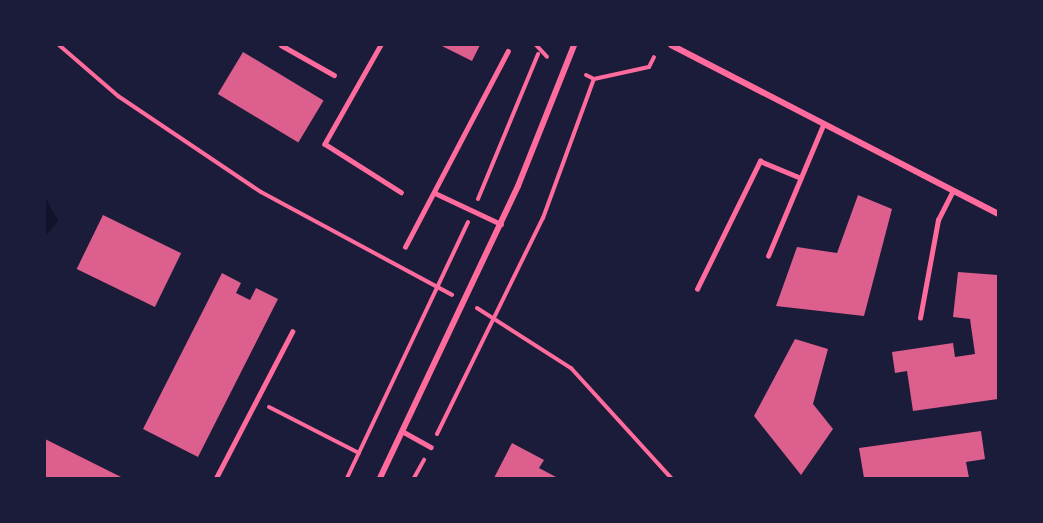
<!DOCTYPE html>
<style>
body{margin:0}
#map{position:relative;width:1043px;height:523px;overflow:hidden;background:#1b1b3a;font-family:"Roboto Condensed",sans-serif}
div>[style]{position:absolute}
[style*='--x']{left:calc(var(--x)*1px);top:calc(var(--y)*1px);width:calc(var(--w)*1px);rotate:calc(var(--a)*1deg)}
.water>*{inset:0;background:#12122b}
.building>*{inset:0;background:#dd5f8e;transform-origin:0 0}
.path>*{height:4px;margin:-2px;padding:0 2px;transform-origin:2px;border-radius:2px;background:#ff6b9d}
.service>*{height:4.5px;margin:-2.25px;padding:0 2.25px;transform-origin:2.25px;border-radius:2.25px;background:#ff6b9d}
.minor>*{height:6px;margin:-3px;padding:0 3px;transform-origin:3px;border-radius:3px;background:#ff6b9d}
span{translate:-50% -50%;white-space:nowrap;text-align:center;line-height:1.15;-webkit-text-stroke:5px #1b1b3a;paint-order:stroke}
.frame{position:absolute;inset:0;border:46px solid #1b1b3a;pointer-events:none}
</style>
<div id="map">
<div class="water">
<div style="clip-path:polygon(45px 197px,58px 221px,45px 237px)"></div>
</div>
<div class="building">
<div style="clip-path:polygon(440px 45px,480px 45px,472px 61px)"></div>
<div style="left:243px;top:52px;width:94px;height:49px;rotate:31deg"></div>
<div style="clip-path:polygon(858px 195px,892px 209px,864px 316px,776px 306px,797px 247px,837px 253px)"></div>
<div style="left:103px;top:215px;width:87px;height:60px;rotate:26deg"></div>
<div style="clip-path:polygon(958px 272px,998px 275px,998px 399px,913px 411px,907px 371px,895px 373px,892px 352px,953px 343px,955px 357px,975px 354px,970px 319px,953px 317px)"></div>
<div style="clip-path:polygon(222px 273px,241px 283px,236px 293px,250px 300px,256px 288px,278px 299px,198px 457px,143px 429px)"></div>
<div style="clip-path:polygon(795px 339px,828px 349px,813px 404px,833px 429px,801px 475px,754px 416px)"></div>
<div style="clip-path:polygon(981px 431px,985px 459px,966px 462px,969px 478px,864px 478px,859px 448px)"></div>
<div style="clip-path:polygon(45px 439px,123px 478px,45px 478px)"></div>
<div style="clip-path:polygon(512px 443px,544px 460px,539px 468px,558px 478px,494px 478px)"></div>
</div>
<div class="path">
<div style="--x:59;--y:45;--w:78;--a:40.8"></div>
<div style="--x:118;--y:96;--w:172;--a:33.9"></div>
<div style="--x:261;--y:192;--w:217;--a:28.3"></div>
<div style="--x:536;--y:45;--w:16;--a:47"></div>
<div style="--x:586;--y:75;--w:9;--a:27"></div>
<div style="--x:594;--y:79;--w:56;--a:-12.3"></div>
<div style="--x:649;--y:67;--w:11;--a:-63"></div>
<div style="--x:478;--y:199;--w:157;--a:-67.5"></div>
<div style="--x:477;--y:308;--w:112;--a:32.6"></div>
<div style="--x:571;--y:368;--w:149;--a:47.7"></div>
<div style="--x:269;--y:407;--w:101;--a:27.1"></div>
<div style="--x:437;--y:434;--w:241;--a:-63.9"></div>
<div style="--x:543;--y:218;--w:148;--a:-69.9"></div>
<div style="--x:347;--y:478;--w:283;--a:-64.7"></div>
<div style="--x:414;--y:478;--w:21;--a:-61"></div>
</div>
<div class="service">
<div style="--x:281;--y:45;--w:61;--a:29.5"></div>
<div style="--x:381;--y:45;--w:114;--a:119.5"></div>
<div style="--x:325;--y:144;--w:90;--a:32.3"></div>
<div style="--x:435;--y:193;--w:73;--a:25.2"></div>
<div style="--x:405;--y:247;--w:221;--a:-62.3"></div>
<div style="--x:768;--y:256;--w:142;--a:-67.2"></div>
<div style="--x:697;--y:289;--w:143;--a:-63.8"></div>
<div style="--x:760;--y:161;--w:44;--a:22.5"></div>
<div style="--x:920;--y:318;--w:100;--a:-79.6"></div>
<div style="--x:938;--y:220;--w:30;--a:-63"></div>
<div style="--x:402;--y:431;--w:33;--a:29"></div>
<div style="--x:216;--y:478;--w:165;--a:-62.5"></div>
</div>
<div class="minor">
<div style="--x:671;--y:45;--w:368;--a:27.3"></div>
<div style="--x:380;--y:478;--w:323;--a:-64.7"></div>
<div style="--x:518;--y:186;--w:152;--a:-68.3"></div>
</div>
<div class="frame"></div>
</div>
